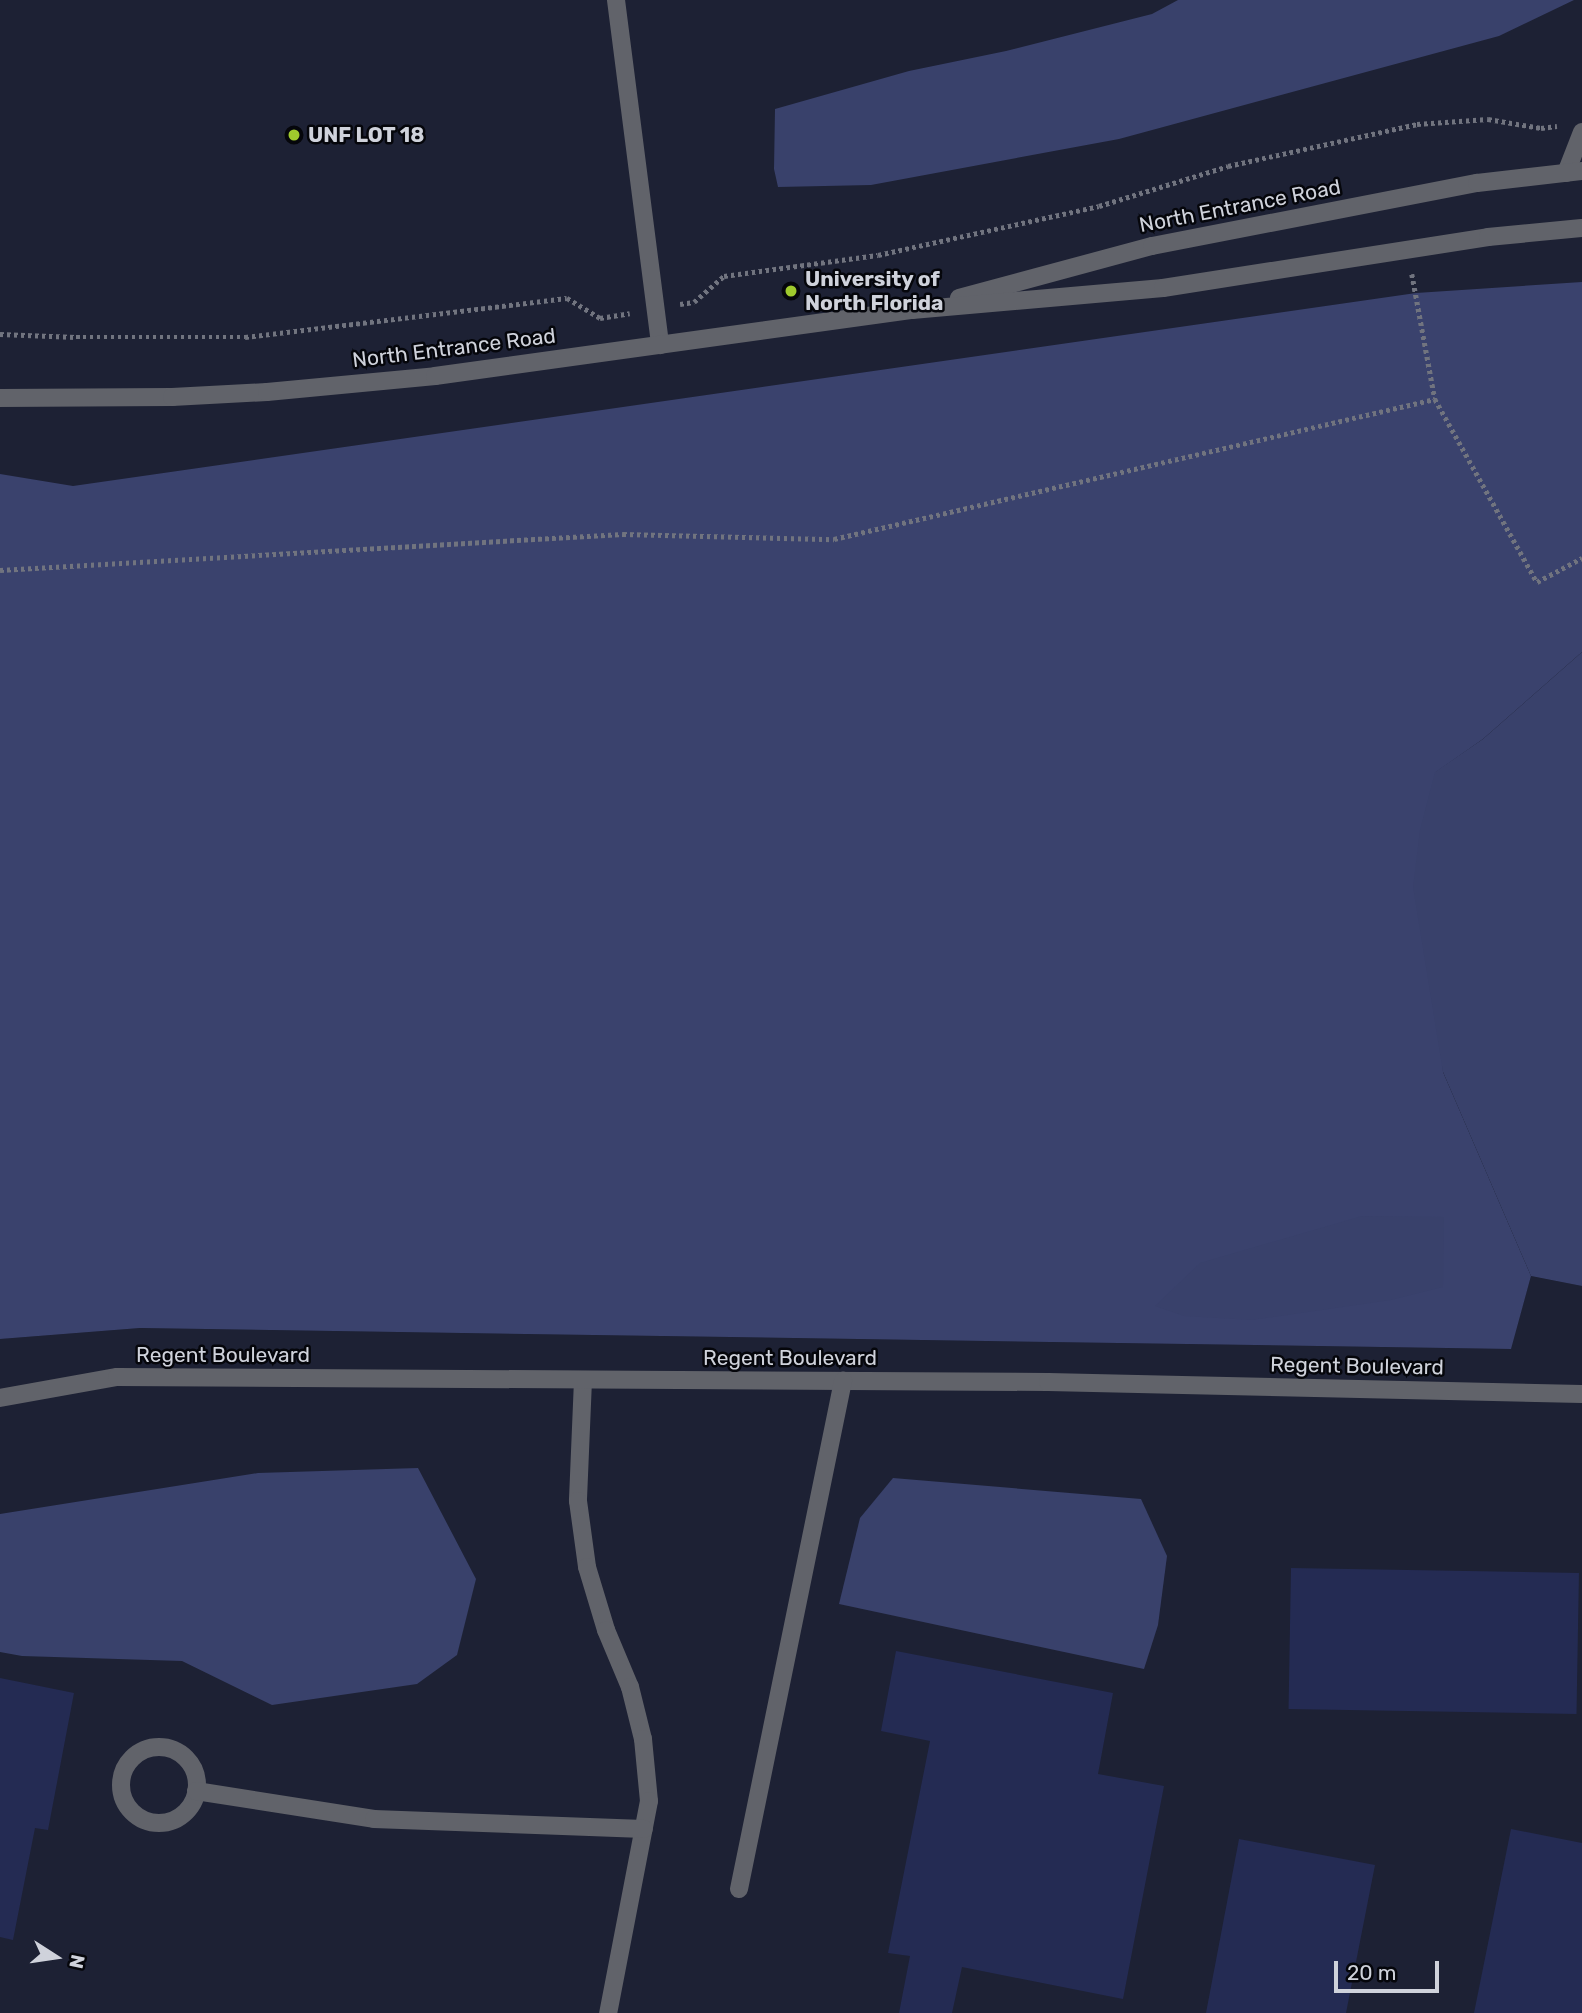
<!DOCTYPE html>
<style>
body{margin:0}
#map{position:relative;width:1582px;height:2013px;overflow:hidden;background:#181b28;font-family:Rubik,sans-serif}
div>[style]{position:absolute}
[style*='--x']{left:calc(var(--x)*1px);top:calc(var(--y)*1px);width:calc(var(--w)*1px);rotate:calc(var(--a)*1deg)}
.built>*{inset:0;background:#1d2134}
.forest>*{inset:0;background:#3a426d}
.water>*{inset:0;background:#39416b}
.building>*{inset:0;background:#242b53;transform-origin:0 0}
.path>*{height:4.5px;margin-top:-2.25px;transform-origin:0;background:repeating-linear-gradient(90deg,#71747f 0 3.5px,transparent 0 7px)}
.minor>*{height:18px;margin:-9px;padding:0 9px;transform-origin:9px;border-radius:9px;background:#61636a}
.minor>.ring{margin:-9px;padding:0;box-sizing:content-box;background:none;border:18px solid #61636a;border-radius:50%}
.dots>*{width:19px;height:19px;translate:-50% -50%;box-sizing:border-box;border:4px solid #05060b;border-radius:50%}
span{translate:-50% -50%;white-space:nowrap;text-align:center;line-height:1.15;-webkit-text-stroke:5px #05060b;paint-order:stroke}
.poi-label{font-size:21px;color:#cfd2db;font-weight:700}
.left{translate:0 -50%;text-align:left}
.street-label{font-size:21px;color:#cfd2db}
.north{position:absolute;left:21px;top:1922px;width:70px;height:70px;-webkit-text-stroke:5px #05060b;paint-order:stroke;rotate:102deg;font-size:19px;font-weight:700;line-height:28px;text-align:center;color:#cfd2db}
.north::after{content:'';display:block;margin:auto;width:24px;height:32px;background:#cfd2db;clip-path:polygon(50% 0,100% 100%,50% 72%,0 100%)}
.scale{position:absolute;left:1334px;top:1961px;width:105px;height:32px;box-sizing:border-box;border:4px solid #cfd2db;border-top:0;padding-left:9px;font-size:21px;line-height:24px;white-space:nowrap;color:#cfd2db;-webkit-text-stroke:5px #05060b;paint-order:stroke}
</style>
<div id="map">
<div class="built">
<div style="clip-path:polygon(0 0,1582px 0,1582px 582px,0 953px)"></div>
<div style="clip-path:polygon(1531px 1276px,1582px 1286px,1582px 2013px,0 2013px,0 1339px,140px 1328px,1510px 1349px)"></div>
</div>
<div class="forest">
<div style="clip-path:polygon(1582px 282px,1582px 652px,1483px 739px,1436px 772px,1443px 1072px,1531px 1276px,1511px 1349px,140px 1328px,0 1339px,0 474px,73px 486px,1416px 293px)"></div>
</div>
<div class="water">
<div style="clip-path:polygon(1178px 0,1574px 0,1499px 36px,1119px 139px,871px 185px,778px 187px,774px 169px,775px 109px,909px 71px,1006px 51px,1152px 14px)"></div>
<div style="clip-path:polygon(1582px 652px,1582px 1286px,1531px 1276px,1443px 1072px,1413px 887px,1420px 830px,1435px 772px,1483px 739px)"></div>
<div style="clip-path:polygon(1362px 1216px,1444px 1217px,1443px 1287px,1391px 1300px,1252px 1320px,1184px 1316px,1155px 1306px,1200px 1263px)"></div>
<div style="clip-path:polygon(418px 1468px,476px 1579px,457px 1655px,417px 1684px,272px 1705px,182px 1661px,22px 1656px,0 1652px,0 1514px,258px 1473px)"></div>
<div style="clip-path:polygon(893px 1478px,1141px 1499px,1167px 1556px,1158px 1625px,1144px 1669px,839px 1604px,860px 1518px)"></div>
</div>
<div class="building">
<div style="left:1291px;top:1568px;width:288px;height:141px;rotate:1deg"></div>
<div style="clip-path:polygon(896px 1651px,1113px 1693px,1098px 1774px,1164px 1786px,1123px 1999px,962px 1967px,952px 2013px,899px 2013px,910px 1956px,888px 1953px,930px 1741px,881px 1731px)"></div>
<div style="clip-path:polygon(0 1678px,74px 1693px,48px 1830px,35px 1828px,13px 1940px,0 1937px)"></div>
<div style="clip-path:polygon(1511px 1829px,1582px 1843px,1582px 2013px,1474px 2013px)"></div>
<div style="clip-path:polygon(1239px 1839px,1375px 1865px,1346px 2013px,1206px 2013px)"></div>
</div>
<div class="path">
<div style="--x:1412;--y:274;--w:127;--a:79.6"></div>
<div style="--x:1435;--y:399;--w:210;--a:60.9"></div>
<div style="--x:1537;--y:582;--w:51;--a:-28.1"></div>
<div style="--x:680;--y:304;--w:14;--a:-8"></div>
<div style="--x:694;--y:302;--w:40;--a:-41"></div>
<div style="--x:724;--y:276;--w:155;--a:-7.8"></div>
<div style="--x:878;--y:255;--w:226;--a:-12.5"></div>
<div style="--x:1099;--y:206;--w:135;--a:-17.2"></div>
<div style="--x:1228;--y:166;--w:194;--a:-12.5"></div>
<div style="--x:1417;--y:124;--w:71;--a:-4"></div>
<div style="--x:1488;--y:119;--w:54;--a:9.6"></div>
<div style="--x:1541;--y:128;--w:16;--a:-7"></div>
<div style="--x:0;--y:334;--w:76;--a:2.3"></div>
<div style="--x:76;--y:337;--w:169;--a:0"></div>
<div style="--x:245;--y:337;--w:324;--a:-6.9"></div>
<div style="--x:567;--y:298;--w:39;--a:31"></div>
<div style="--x:600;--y:318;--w:30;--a:-9"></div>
<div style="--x:0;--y:570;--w:624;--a:-3.31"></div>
<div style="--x:623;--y:534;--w:211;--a:1.4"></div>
<div style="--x:834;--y:539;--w:617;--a:-13.11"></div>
</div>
<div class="minor">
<div style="--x:616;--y:0;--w:348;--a:82.7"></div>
<div style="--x:1566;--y:173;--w:44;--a:-68.7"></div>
<div style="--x:959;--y:298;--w:200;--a:-15.1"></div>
<div style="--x:1152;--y:246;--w:331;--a:-11"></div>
<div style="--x:1477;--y:183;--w:106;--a:-6.5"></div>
<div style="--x:0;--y:398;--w:172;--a:-0.3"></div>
<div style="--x:172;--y:397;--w:95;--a:-3"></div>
<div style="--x:267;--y:392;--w:169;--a:-5.4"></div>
<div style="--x:435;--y:376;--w:482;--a:-7.9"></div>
<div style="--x:912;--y:310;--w:252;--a:-5"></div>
<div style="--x:1163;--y:288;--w:329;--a:-8.9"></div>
<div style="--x:1488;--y:237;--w:94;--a:-5.5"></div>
<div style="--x:583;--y:1380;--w:121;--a:92.4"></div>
<div style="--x:578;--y:1501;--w:67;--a:82.2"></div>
<div style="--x:587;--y:1567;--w:66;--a:73.2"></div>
<div style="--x:606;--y:1630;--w:62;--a:67.2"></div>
<div style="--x:630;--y:1687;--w:54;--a:76"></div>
<div style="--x:643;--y:1739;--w:62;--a:84.5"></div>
<div style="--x:649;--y:1801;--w:216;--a:100.9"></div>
<div style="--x:0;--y:1398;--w:119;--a:-10.2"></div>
<div style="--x:117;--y:1377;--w:931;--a:0.31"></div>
<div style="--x:1048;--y:1382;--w:534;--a:1.29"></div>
<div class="ring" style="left:121px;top:1747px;width:58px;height:58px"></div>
<div style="--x:196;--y:1791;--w:180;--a:8.9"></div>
<div style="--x:374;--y:1819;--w:270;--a:2.1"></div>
<div style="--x:739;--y:1889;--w:519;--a:-78.43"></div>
</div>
<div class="dots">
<div style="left:294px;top:135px;background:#9fca2d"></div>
<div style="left:791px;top:291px;background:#9fca2d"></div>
</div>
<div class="poi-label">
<span class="left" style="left:308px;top:135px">UNF LOT 18</span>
<span class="left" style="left:805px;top:291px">University of<br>North Florida</span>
</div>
<div class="street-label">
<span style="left:1240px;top:206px;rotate:-11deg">North Entrance Road</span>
<span style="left:454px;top:348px;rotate:-7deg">North Entrance Road</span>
<span style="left:223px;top:1355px">Regent Boulevard</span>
<span style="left:790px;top:1358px">Regent Boulevard</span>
<span style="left:1357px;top:1366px;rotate:1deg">Regent Boulevard</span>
</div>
<div class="north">N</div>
<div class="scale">20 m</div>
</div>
